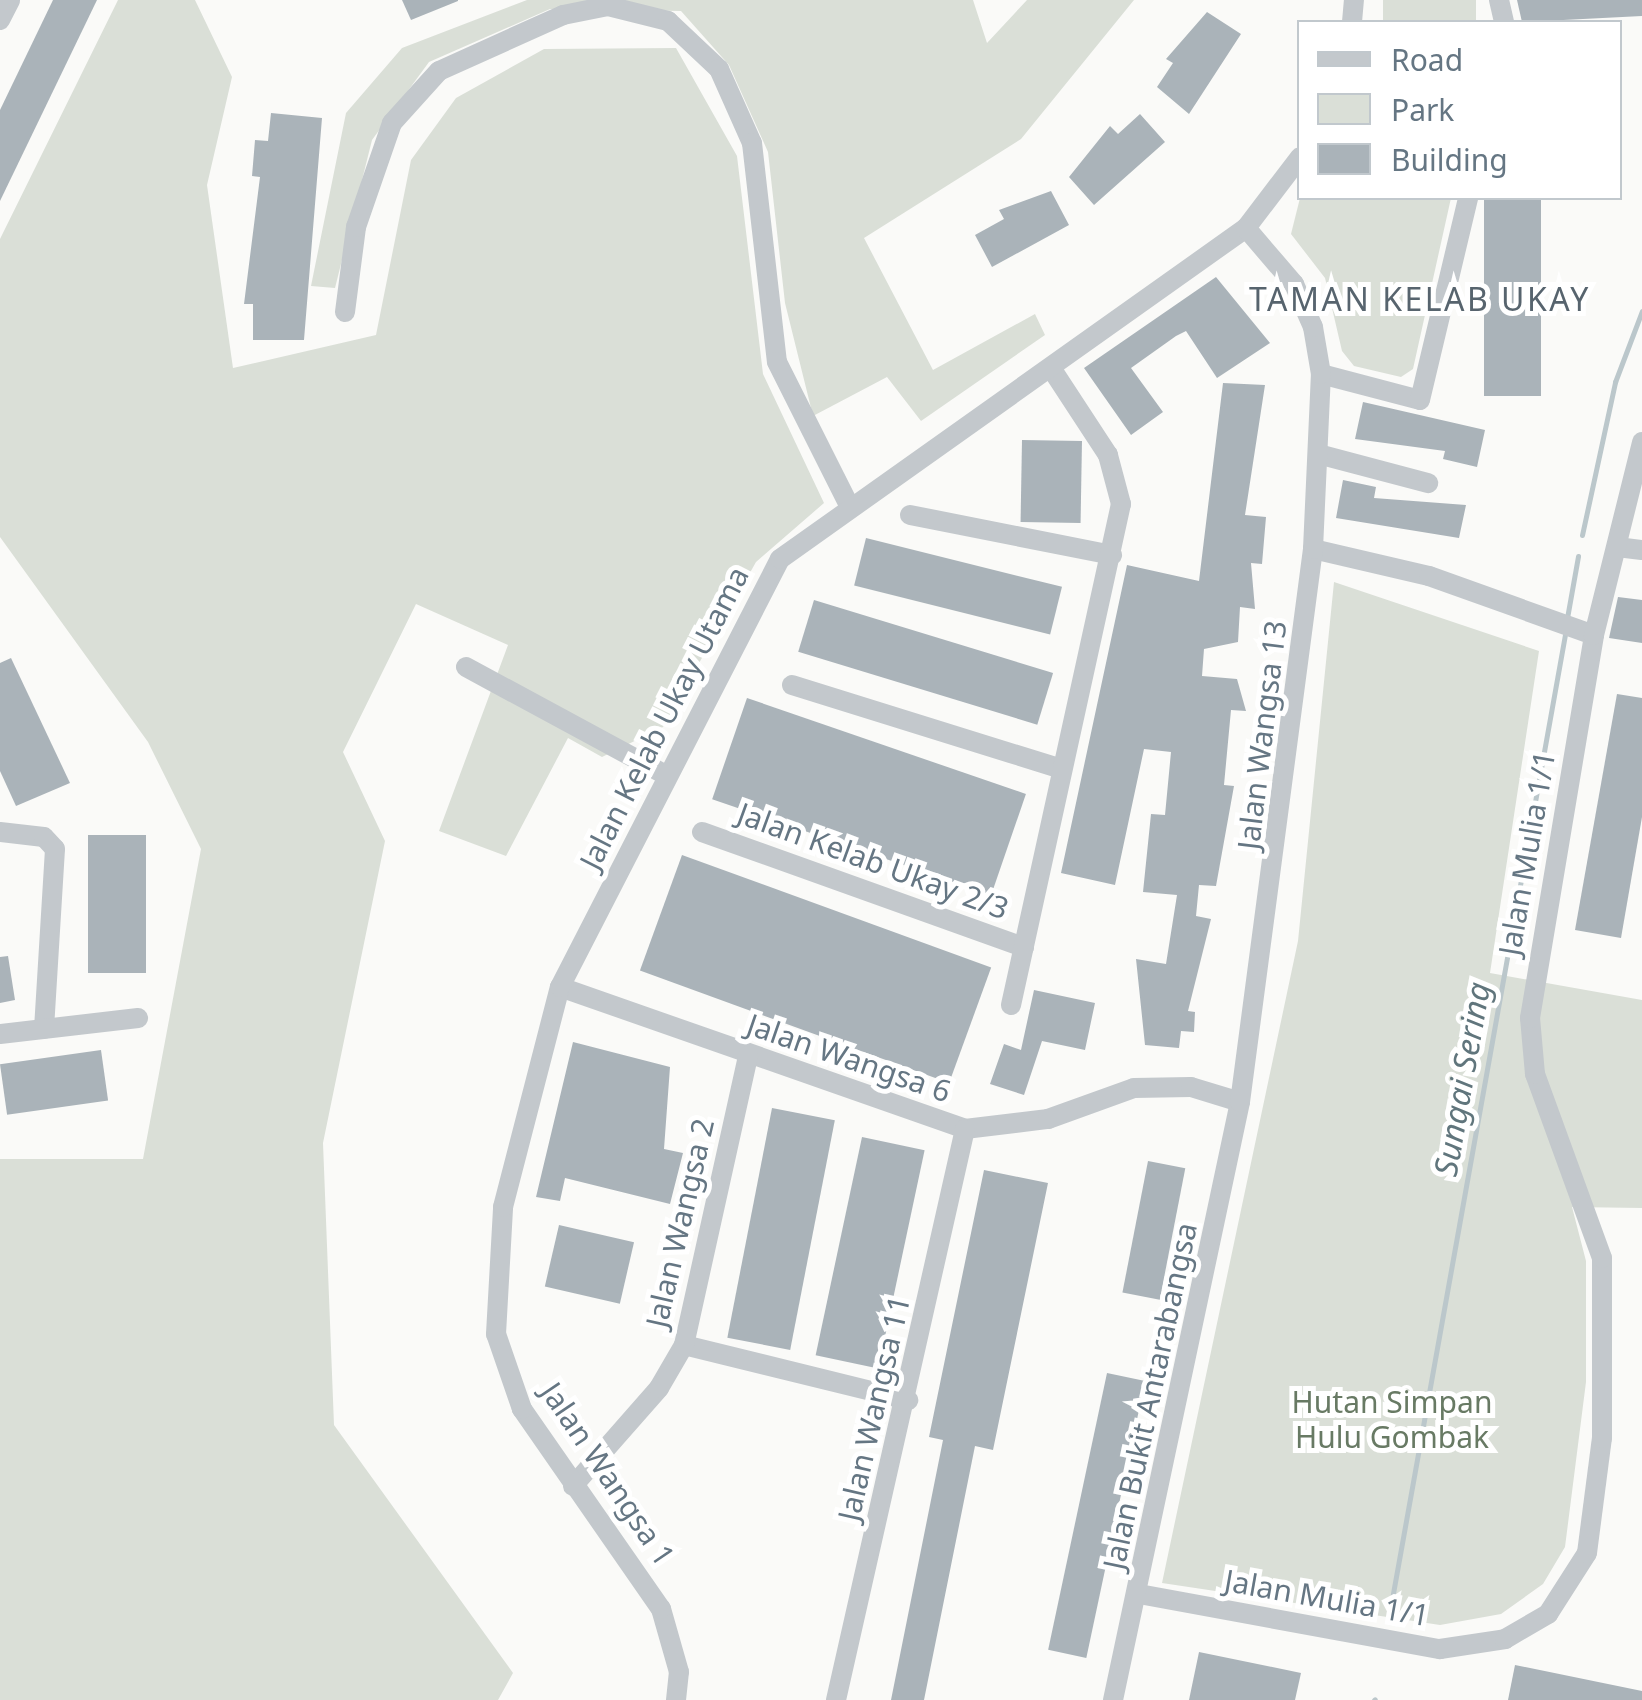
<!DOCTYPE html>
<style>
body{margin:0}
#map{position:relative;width:1642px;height:1700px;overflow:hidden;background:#fafaf8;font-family:"Noto Sans",sans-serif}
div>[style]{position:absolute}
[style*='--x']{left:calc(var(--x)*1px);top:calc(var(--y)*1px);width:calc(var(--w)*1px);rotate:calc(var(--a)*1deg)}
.green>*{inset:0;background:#dadfd7;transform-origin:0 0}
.stream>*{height:5px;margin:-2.5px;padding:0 2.5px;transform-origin:2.5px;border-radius:2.5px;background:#bbc7cb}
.building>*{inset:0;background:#aab3b9;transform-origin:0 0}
.minor>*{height:20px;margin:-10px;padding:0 10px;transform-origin:10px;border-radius:10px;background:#c3c8cc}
span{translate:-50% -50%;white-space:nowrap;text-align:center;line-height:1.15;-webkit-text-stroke:10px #fff;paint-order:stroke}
.street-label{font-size:30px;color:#657683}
.park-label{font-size:30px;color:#687a64}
.neighbourhood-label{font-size:32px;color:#57646e;letter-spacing:2.5px}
.water-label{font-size:32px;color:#60757c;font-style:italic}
.legend{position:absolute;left:1297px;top:20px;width:325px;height:180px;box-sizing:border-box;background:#fff;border:2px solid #c1c8cd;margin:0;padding:12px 18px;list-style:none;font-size:30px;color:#657683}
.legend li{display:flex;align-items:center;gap:20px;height:50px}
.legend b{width:50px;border:2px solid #c1c8cd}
</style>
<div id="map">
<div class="green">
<div style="clip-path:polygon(118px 0,195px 0,232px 77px,207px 185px,233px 368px,376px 335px,411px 160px,456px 98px,544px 49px,676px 48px,737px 156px,763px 374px,824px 503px,756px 562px,663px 727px,602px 757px,568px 738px,506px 856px,439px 831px,508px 645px,416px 604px,343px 752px,385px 841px,323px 1143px,334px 1425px,513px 1673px,498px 1700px,0 1700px,0 1159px,143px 1159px,201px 849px,148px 742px,0 537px,0 239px)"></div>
<div style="clip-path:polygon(527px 0,973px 0,987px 43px,1027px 0,1134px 0,1021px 139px,864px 238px,933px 370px,1035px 314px,1045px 335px,921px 421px,887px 377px,813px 416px,785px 303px,768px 152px,729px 65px,681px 11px,550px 9px,429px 62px,372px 140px,335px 288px,311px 286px,346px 113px,402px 48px)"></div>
<div style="left:1383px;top:0;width:93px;height:22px"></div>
<div style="clip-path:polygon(1300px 198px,1451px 198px,1413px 369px,1401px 377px,1354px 366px,1342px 351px,1325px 278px,1291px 234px)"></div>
<div style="clip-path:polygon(1334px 582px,1539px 651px,1490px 973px,1642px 1000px,1642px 1208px,1572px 1207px,1586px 1261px,1586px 1382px,1565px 1547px,1543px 1584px,1501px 1614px,1440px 1625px,1162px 1583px,1298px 941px)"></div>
</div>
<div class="stream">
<div style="--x:1582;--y:535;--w:157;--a:-77.8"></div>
<div style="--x:1615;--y:382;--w:76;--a:-69.2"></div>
<div style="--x:1567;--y:618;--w:63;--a:-79.9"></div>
<div style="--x:1390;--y:1610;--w:997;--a:-79.83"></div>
<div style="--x:1374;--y:1700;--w:1;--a:-45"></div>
</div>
<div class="building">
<div style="clip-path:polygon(53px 0,97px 0,0 201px,0 110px)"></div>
<div style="clip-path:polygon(402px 0,458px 0,458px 1px,411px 20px)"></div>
<div style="clip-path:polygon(1517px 0,1642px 0,1642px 16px,1522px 22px)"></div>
<div style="clip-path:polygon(1207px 12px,1241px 34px,1189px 114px,1157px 87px,1173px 63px,1166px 59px)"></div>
<div style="clip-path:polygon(271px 113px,322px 118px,304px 340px,253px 340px,253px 304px,244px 304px,260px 177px,252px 176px,255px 140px,268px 141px)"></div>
<div style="clip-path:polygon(1140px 114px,1165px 142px,1094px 205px,1069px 177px,1110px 126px,1118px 134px)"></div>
<div style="clip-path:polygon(1051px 191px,1069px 225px,992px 267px,975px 235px,1004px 219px,999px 210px)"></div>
<div style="left:1484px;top:198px;width:57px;height:198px"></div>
<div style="clip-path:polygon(1216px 277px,1270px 343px,1217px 378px,1186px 331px,1176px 336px,1131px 368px,1163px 412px,1131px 435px,1084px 368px)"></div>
<div style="clip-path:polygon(1223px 383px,1265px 385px,1245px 515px,1266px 517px,1262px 564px,1251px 563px,1255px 609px,1240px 607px,1238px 642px,1204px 649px,1202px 676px,1237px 679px,1246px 711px,1231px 710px,1224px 785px,1234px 786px,1216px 886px,1199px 885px,1196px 916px,1211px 919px,1188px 1011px,1195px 1012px,1194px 1032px,1181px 1031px,1179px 1048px,1145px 1045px,1136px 959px,1166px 964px,1177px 895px,1143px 892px,1151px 814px,1165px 815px,1171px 752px,1144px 749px,1115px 885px,1061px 873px,1127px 565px,1199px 581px)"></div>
<div style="clip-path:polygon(1363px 402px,1485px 430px,1477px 467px,1443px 459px,1445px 451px,1355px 439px)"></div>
<div style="left:1022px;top:440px;width:60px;height:82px;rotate:1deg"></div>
<div style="clip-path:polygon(1343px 480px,1376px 487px,1374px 498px,1466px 505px,1459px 538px,1336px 518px)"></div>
<div style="left:866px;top:538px;width:202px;height:49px;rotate:14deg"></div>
<div style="clip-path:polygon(1618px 597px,1642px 600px,1642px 643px,1609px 638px)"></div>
<div style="left:814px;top:600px;width:250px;height:54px;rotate:17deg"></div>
<div style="clip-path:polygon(11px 658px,70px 783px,16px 806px,0 771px,0 663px)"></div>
<div style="clip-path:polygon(1617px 694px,1642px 698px,1642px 817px,1621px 938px,1575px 930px)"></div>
<div style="left:747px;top:698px;width:295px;height:107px;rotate:19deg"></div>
<div style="left:88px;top:835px;width:58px;height:138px"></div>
<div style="left:682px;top:855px;width:329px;height:123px;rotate:20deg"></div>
<div style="clip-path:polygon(8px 956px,15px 1000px,0 1003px,0 957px)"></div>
<div style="clip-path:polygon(1034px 990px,1095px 1003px,1085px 1050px,1042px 1041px,1024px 1095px,990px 1084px,1004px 1044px,1021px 1050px)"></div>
<div style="clip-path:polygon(573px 1042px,670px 1067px,664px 1149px,683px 1153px,670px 1204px,565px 1178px,560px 1201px,536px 1197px)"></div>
<div style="left:101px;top:1050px;width:51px;height:102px;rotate:82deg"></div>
<div style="left:772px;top:1108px;width:64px;height:234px;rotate:11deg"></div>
<div style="left:862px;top:1137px;width:64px;height:223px;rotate:12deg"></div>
<div style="left:1148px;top:1161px;width:38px;height:134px;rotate:11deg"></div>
<div style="clip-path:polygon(984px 1170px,1048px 1183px,993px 1450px,975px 1446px,924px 1700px,891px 1700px,943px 1440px,929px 1437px)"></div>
<div style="left:559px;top:1225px;width:77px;height:63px;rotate:13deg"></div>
<div style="left:1107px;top:1373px;width:39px;height:283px;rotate:12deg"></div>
<div style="clip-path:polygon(1199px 1652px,1301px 1673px,1295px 1700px,1189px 1700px)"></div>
<div style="clip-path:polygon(1515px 1665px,1642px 1691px,1642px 1700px,1508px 1700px)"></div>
</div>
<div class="minor">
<div style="--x:1499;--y:0;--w:23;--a:77"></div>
<div style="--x:0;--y:20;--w:22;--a:-63"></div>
<div style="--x:1352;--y:22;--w:22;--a:-85"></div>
<div style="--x:345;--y:312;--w:86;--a:-82.6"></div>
<div style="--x:356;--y:227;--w:110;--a:-70.9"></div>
<div style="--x:392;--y:123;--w:70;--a:-47.9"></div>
<div style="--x:439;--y:71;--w:136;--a:-24.3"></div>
<div style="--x:563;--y:15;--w:46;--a:-11.3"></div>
<div style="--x:608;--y:6;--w:62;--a:14"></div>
<div style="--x:668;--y:21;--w:70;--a:43.3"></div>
<div style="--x:719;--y:69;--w:81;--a:66"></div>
<div style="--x:752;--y:143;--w:220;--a:83.5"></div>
<div style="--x:777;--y:362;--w:160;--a:63.3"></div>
<div style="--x:1321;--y:374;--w:102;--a:14.7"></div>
<div style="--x:1420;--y:400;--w:208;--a:-76.6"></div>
<div style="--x:1318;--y:454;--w:114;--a:14.8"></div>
<div style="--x:910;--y:515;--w:206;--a:11.2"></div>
<div style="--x:1617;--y:547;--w:25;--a:7"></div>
<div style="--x:1313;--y:549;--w:119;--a:13.1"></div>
<div style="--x:1429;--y:576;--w:175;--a:19.7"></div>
<div style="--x:466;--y:667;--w:227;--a:28.4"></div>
<div style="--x:792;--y:685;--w:283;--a:17.3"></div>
<div style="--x:0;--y:832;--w:44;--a:6.5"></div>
<div style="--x:44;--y:837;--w:16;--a:47"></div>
<div style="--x:55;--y:849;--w:180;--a:93.5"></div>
<div style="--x:702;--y:832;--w:342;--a:19.7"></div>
<div style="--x:560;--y:987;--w:429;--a:19.3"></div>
<div style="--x:965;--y:1129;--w:84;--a:-6.9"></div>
<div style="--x:1048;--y:1119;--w:91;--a:-19.8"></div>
<div style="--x:1134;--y:1088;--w:57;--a:-1"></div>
<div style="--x:1191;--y:1087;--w:51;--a:17"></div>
<div style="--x:1011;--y:1005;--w:513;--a:-77.62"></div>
<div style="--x:1121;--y:504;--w:51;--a:-104.9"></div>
<div style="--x:1108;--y:455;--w:104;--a:-123.2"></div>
<div style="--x:0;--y:1034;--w:139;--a:-6.6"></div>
<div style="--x:684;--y:1345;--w:231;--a:13.8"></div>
<div style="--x:573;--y:1486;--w:130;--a:-48.7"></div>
<div style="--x:659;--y:1388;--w:50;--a:-59.8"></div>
<div style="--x:684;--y:1345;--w:296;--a:-77.5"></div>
<div style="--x:1139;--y:1594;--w:306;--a:10.4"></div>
<div style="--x:1440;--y:1649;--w:66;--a:-8.7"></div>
<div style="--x:1505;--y:1639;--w:50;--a:-30.2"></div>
<div style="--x:1548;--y:1614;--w:72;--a:-57.4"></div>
<div style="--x:1587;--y:1553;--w:116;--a:-82.6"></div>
<div style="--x:1602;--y:1438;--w:180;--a:-90"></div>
<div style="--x:1602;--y:1258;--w:196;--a:-110"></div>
<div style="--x:1535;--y:1074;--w:56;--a:-95.1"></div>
<div style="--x:1530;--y:1018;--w:388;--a:-80.5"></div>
<div style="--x:1594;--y:635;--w:199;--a:-76"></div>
<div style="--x:676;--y:1700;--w:28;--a:-84"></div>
<div style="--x:679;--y:1672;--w:66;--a:-105.9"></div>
<div style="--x:661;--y:1609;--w:244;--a:-124.8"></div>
<div style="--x:522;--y:1409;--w:79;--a:-109.1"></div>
<div style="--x:496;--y:1334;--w:127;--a:-86.8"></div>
<div style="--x:503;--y:1207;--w:227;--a:-75.5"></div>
<div style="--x:560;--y:987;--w:481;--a:-62.8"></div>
<div style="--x:780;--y:559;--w:572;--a:-35.39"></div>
<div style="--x:1246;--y:228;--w:89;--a:-52.7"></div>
<div style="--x:836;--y:1700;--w:585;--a:-77.27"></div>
<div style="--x:1113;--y:1700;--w:611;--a:-78.01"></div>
<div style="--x:1240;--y:1102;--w:558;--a:-82.48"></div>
<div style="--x:1313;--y:549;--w:175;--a:-87.4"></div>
<div style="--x:1321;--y:374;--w:48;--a:-99.7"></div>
<div style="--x:1313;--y:327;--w:47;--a:-113.8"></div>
<div style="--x:1294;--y:284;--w:74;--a:-130.6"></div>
</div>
<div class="street-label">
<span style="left:664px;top:718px;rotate:-63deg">Jalan Kelab Ukay Utama</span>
<span style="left:1262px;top:735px;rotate:-83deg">Jalan Wangsa 13</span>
<span style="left:1527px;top:853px;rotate:-80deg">Jalan Mulia 1/1</span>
<span style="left:873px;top:861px;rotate:20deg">Jalan Kelab Ukay 2/3</span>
<span style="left:849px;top:1058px;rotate:19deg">Jalan Wangsa 6</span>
<span style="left:680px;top:1223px;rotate:-77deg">Jalan Wangsa 2</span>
<span style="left:1150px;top:1396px;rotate:-78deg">Jalan Bukit Antarabangsa</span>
<span style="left:874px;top:1408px;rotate:-77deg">Jalan Wangsa 11</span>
<span style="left:608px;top:1474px;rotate:56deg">Jalan Wangsa 1</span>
<span style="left:1327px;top:1598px;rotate:10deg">Jalan Mulia 1/1</span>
</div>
<div class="park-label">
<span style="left:1392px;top:1419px">Hutan Simpan<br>Hulu Gombak</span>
</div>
<div class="neighbourhood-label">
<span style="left:1420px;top:299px">TAMAN KELAB UKAY</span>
</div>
<div class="water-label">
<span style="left:1462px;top:1079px;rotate:-80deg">Sungai Sering</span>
</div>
<ul class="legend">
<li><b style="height:12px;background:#c3c8cc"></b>Road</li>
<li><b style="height:28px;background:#dadfd7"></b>Park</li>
<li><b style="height:28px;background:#aab3b9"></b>Building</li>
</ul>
</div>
